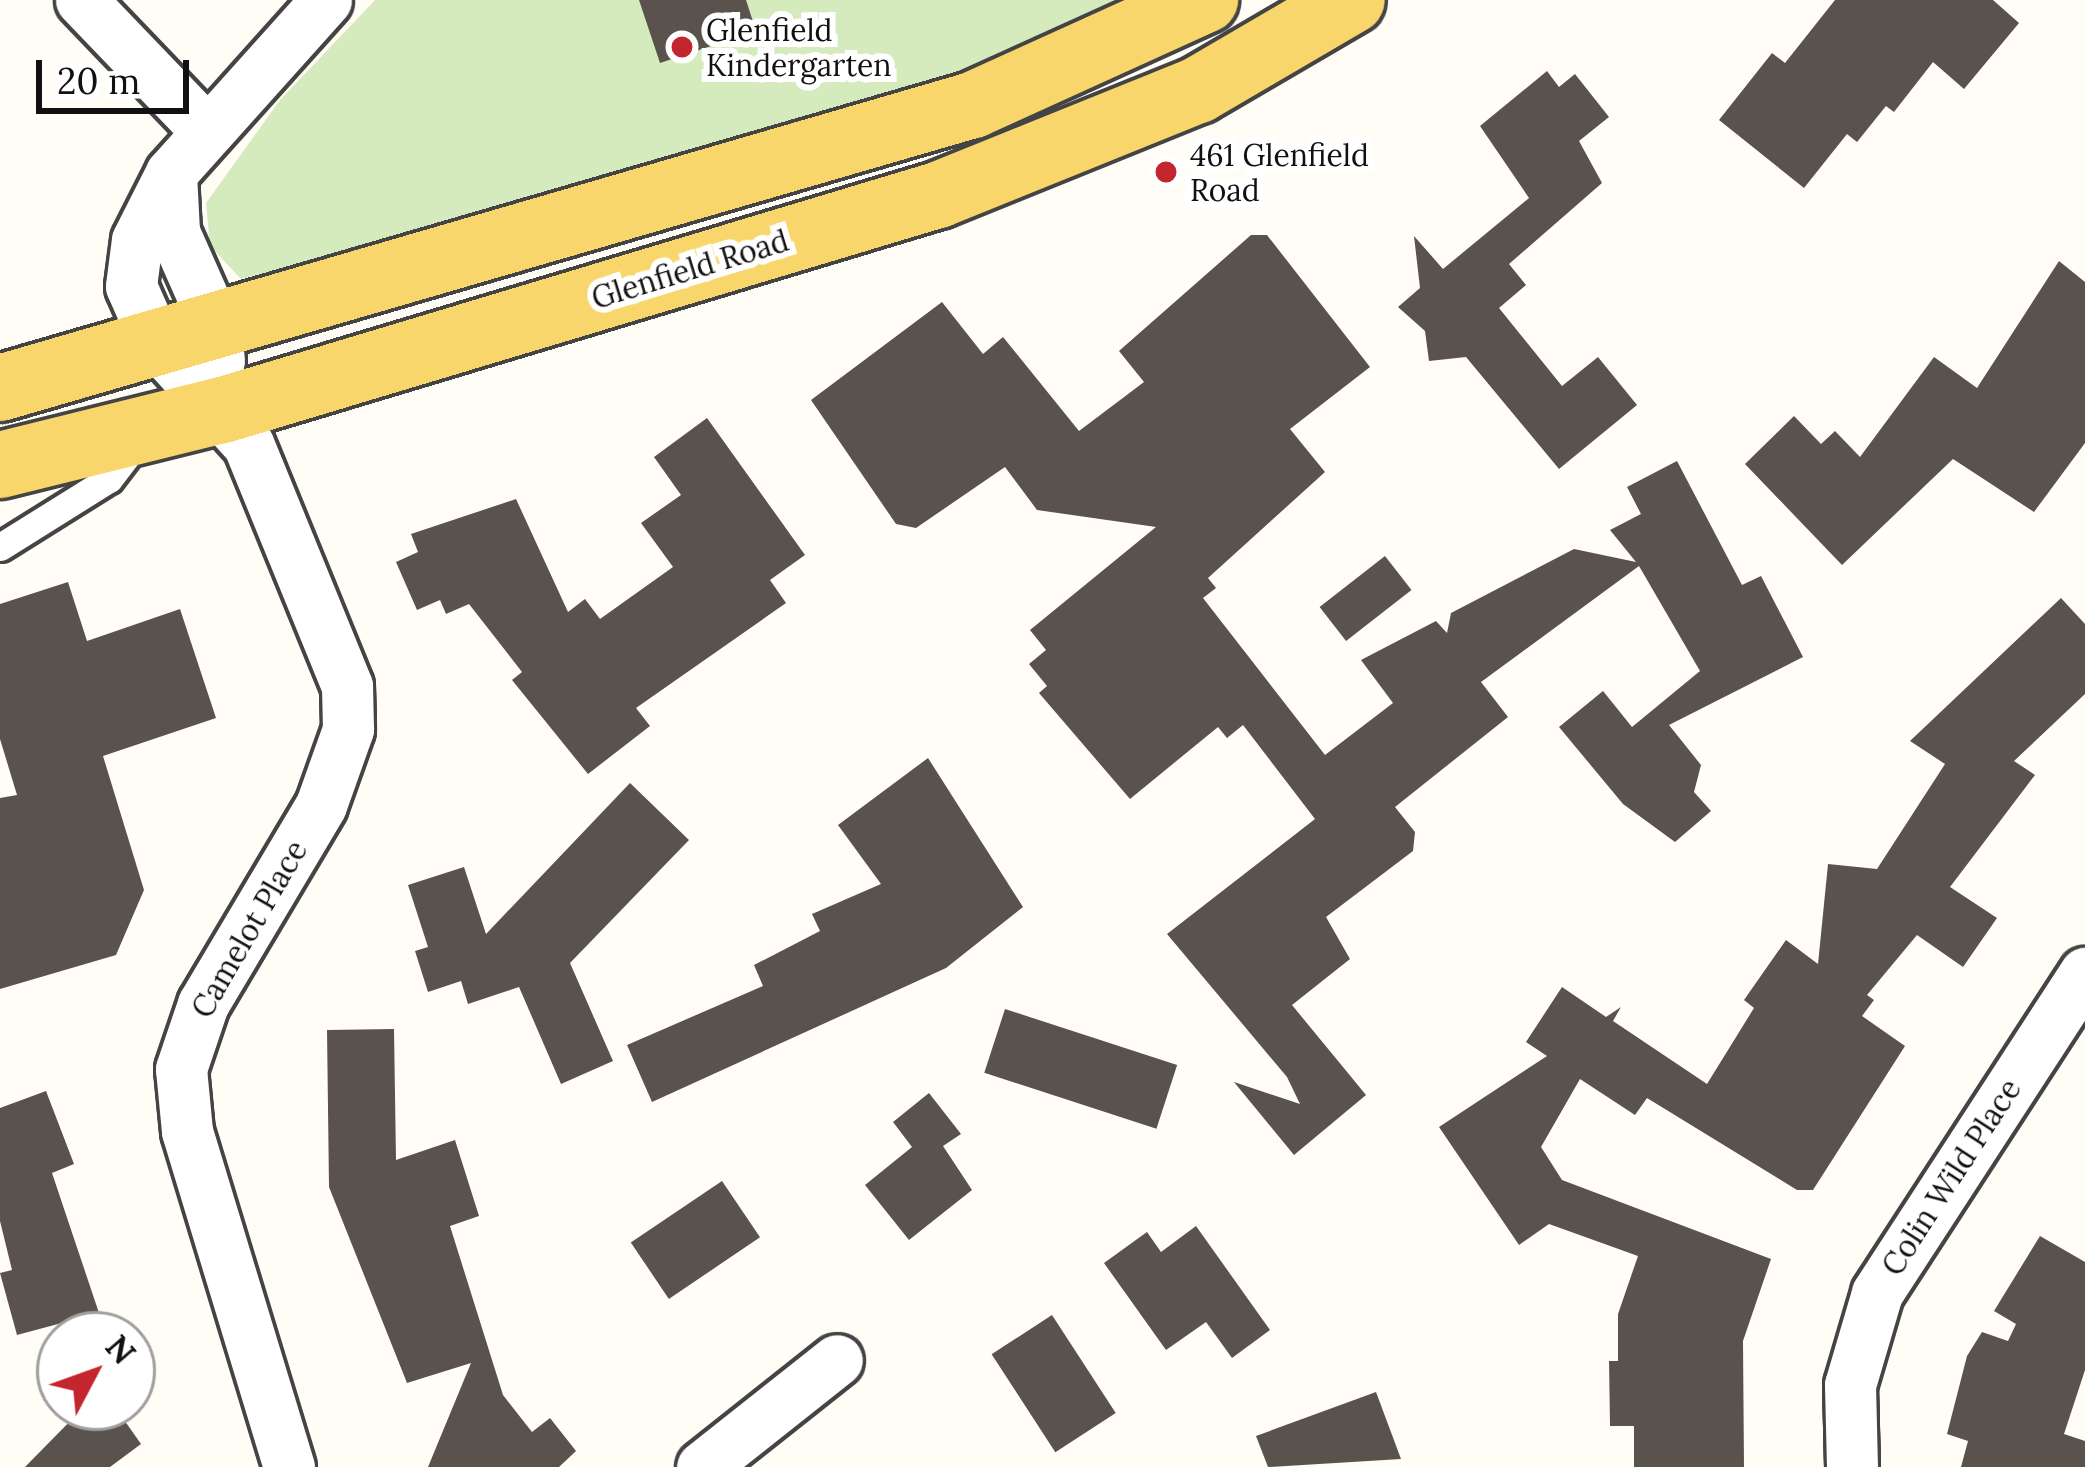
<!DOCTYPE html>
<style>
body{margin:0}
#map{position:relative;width:2085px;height:1467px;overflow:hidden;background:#fffdf5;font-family:Lora,serif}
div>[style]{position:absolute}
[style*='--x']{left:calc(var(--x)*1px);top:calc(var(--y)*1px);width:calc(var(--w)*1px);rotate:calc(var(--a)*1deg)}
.green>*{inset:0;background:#d5ebbd}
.building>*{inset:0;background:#5a524d;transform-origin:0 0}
.roads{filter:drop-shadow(3px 0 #444) drop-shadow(-3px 0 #444) drop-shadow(0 3px #444) drop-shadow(0 -3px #444)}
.service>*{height:27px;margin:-13.5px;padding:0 13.5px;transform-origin:13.5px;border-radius:13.5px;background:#fff}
.minor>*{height:51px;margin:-25.5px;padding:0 25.5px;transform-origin:25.5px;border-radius:25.5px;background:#fff}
.primary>*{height:66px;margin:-33px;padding:0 33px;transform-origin:33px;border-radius:33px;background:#f9d66b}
.dots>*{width:33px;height:33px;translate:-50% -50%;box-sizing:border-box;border:6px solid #fff;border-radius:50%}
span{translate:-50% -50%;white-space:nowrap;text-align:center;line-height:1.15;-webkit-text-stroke:12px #fff;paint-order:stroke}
.poi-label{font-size:30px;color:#111}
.left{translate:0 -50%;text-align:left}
.street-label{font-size:30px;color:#111}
.north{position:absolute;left:36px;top:1311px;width:120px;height:120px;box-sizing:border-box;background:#fff;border:3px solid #a0a0a0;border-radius:50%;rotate:49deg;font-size:33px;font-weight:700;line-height:48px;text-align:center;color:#111}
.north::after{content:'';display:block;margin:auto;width:42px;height:54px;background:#c4262e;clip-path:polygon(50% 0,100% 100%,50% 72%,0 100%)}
.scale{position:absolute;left:36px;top:60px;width:153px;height:54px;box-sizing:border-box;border:6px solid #111;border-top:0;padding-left:15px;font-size:36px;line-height:42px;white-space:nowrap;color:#111;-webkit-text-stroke:9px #fff;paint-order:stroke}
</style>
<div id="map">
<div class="green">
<div style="clip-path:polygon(375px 0,1129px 0,1004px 58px,690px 162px,241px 279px,210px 246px,206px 203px,280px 100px)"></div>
</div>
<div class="building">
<div style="clip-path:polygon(639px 0,746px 0,756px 31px,660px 63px)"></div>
<div style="clip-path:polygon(1835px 0,1993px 0,2019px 23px,1964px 89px,1933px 62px,1894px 112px,1886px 106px,1857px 142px,1847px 134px,1804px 188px,1719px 120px,1772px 53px,1785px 63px)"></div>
<div style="clip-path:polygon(1547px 71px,1559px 87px,1575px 74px,1609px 117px,1579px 141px,1602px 183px,1509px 264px,1526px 285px,1499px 308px,1562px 386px,1598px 357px,1637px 405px,1559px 469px,1466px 357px,1429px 361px,1425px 331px,1398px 307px,1420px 288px,1414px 236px,1443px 269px,1529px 198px,1480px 126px)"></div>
<div style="clip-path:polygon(1251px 235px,1267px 235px,1370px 367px,1290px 429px,1325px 472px,1208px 578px,1216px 588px,1203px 598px,1325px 755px,1393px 703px,1361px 660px,1436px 621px,1447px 633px,1451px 613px,1574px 549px,1636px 562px,1610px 530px,1641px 514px,1627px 487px,1677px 461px,1742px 585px,1761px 576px,1803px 657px,1669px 725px,1701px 765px,1694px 792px,1711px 811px,1675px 842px,1623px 804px,1559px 727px,1603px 691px,1632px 727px,1700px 671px,1639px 566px,1481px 682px,1508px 717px,1395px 807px,1415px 832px,1413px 851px,1326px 917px,1350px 959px,1292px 1005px,1366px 1095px,1294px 1155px,1234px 1082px,1300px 1104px,1287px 1077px,1167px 934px,1315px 819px,1243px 725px,1227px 738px,1218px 727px,1130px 799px,1039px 693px,1047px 686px,1029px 664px,1046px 650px,1030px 630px,1156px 527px,1037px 510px,1005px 467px,916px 528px,896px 524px,811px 400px,942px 302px,983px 354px,1003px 337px,1079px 431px,1144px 382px,1119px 351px)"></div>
<div style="clip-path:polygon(2059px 261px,2085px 282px,2085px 443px,2034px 512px,1953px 459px,1842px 565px,1745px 464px,1794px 416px,1821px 444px,1835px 431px,1860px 457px,1934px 357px,1977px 388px)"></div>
<div style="clip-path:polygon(707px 418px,805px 555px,770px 580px,786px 603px,636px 708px,650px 726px,588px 774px,512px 680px,522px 672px,469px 604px,446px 614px,440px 600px,417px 610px,396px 562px,418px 552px,411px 534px,516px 499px,568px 612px,585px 599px,600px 619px,673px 567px,641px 523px,681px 495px,654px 457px)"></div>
<div style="left:1385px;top:556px;width:43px;height:83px;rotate:52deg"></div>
<div style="clip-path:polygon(68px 582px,87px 641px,180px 609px,216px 718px,103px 756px,144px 890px,116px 955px,0 989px,0 798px,17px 795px,0 739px,0 604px)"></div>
<div style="clip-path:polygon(2061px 598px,2085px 624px,2085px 694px,2014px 761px,2035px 775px,1950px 887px,1997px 918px,1963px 967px,1917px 935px,1867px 995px,1874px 1000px,1862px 1016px,1905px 1046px,1813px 1190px,1797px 1190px,1647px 1098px,1635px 1115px,1580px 1079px,1541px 1147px,1562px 1180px,1771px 1259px,1743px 1341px,1744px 1467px,1634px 1467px,1634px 1426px,1610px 1426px,1609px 1361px,1618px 1361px,1618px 1314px,1638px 1256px,1549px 1224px,1519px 1245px,1439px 1127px,1547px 1056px,1526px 1042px,1562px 987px,1606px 1017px,1621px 1007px,1613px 1021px,1707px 1084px,1754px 1008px,1744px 1000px,1786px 940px,1818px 964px,1828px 864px,1877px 869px,1945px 764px,1910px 741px)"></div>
<div style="clip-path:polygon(928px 758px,1023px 907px,946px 968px,652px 1102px,627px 1045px,763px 986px,754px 965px,820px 931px,812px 914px,881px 884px,838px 825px)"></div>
<div style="clip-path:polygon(630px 783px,689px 840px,570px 963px,613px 1061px,561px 1084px,519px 987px,468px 1004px,461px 981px,428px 992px,415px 951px,428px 947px,408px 885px,464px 867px,486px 934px)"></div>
<div style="left:1005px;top:1009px;width:181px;height:67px;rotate:18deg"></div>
<div style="clip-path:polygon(394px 1029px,396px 1160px,455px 1140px,479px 1216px,450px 1226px,503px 1395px,532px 1432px,550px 1418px,576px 1451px,559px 1467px,428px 1467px,471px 1363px,407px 1383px,329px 1187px,327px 1030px)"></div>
<div style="clip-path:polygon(46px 1091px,74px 1164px,52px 1173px,99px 1313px,17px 1335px,0 1273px,12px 1270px,0 1221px,0 1108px)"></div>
<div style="clip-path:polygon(929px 1093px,961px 1134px,943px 1146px,972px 1190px,909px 1240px,865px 1185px,912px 1147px,893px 1122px)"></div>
<div style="left:722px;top:1181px;width:68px;height:110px;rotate:56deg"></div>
<div style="clip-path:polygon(1196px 1226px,1270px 1330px,1232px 1358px,1206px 1322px,1166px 1350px,1104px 1263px,1147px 1232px,1161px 1252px)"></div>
<div style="clip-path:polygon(2040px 1236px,2085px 1262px,2085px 1370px,2064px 1434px,2085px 1441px,2085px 1467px,1961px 1467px,1968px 1441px,1947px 1434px,1967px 1356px,1982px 1332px,2008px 1341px,2016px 1324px,1994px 1311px)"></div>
<div style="left:1052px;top:1315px;width:117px;height:72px;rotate:57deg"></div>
<div style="clip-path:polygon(1376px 1392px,1401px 1459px,1268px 1467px,1256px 1436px)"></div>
<div style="clip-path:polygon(84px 1407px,115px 1407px,141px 1444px,110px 1467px,25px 1467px)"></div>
</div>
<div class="roads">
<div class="service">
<div style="--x:0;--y:547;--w:128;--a:-32"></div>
<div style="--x:109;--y:479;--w:43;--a:-52.6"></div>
</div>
<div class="minor">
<div style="--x:81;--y:0;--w:176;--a:46.2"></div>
<div style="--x:171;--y:174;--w:58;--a:87"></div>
<div style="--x:174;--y:232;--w:104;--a:66.1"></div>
<div style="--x:216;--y:327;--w:34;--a:85"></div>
<div style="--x:289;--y:1467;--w:351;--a:-106.9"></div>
<div style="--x:187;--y:1131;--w:62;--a:-95.5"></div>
<div style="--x:181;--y:1069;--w:69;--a:-71.3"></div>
<div style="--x:203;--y:1004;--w:231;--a:-59.3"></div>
<div style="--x:321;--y:805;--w:81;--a:-70.4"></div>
<div style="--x:348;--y:729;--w:43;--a:-91.3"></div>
<div style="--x:347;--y:686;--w:261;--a:-112.2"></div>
<div style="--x:248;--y:444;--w:137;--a:-132.3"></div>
<div style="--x:156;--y:343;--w:62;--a:-113.7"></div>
<div style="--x:131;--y:286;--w:46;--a:-82.6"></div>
<div style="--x:137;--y:240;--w:75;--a:-63.1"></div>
<div style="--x:171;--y:173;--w:232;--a:-48.1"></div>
<div style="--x:702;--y:1467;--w:172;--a:-38.4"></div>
<div style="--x:1852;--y:1467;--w:82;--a:-91.4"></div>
<div style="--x:1850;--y:1385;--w:96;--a:-73.6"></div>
<div style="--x:1877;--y:1293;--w:382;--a:-57"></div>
</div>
<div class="primary">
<div style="--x:0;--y:388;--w:1013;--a:-16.22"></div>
<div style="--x:973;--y:105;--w:255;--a:-24.4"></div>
<div style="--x:0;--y:465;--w:230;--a:-13.9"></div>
<div style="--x:223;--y:410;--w:747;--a:-16.74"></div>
<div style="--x:938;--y:195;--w:280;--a:-22"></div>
<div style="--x:1198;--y:90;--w:178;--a:-30.3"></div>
</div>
</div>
<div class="dots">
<div style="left:682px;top:47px;background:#c4262e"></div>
<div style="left:1166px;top:172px;background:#c4262e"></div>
</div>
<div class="poi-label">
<span class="left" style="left:706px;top:47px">Glenfield<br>Kindergarten</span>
<span class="left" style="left:1190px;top:172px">461 Glenfield<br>Road</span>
</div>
<div class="street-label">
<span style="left:690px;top:269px;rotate:-17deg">Glenfield Road</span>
<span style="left:249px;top:929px;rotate:-60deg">Camelot Place</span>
<span style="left:1951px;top:1177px;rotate:-57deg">Colin Wild Place</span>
</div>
<div class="north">N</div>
<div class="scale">20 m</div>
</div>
